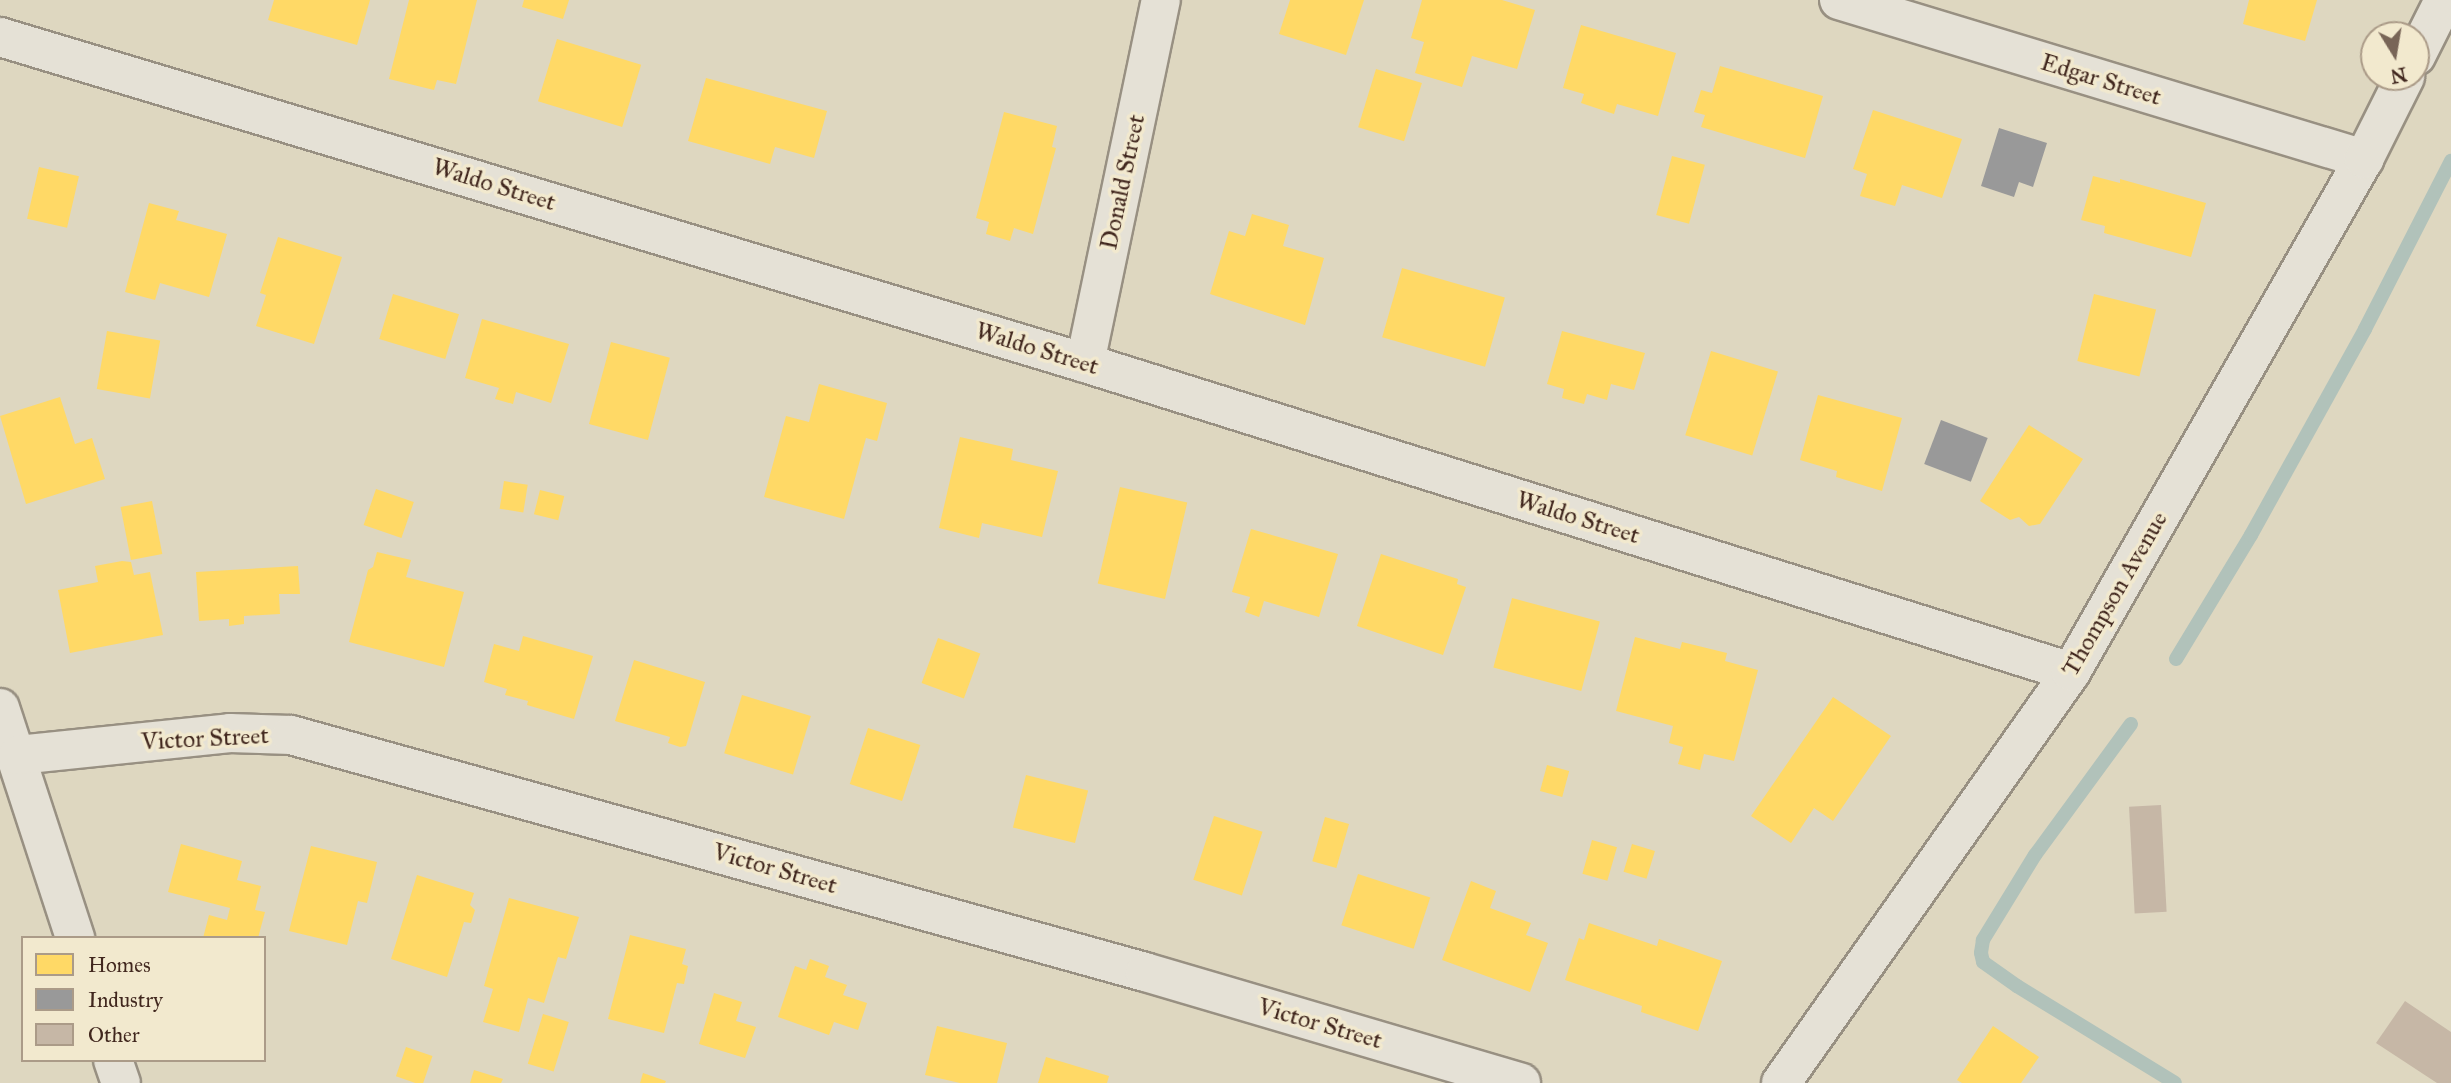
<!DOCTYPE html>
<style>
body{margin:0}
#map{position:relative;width:2451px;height:1083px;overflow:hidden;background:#ded7c0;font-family:"IM FELL Great Primer",serif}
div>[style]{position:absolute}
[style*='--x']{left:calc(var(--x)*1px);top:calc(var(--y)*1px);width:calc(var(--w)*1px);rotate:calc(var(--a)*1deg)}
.homes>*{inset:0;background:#ffd966;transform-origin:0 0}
.industry>*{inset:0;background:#999;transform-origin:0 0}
.stream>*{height:14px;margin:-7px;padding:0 7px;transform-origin:7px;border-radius:7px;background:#b1c2ba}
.building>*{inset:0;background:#c6b7a6;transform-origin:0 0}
.roads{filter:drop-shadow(2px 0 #989082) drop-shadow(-2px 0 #989082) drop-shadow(0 2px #989082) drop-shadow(0 -2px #989082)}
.street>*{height:38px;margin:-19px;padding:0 19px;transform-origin:19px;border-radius:19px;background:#e5e1d6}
span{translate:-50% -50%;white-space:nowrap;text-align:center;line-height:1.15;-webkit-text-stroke:7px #f2e9ce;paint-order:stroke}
.street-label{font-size:24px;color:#41271e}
.legend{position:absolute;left:21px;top:936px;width:245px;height:126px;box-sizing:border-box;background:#f2e9ce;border:2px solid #ab9b88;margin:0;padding:9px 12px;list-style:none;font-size:21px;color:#41271e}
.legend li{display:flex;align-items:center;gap:14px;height:35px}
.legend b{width:35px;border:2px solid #ab9b88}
.north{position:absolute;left:2360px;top:21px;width:70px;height:70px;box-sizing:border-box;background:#f2e9ce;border:2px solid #ab9b88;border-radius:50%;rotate:169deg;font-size:19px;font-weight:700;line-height:28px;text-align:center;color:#41271e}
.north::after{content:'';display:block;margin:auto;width:24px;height:32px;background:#786557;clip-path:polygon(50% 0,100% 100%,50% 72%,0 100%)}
</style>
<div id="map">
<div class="homes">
<div style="clip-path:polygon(274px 0,370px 0,357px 45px,268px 20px)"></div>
<div style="clip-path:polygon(409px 0,477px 0,456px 84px,437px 80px,434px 90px,389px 79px)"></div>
<div style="clip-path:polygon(524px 0,569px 0,563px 19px,522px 7px)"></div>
<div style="clip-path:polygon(1290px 0,1364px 0,1346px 55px,1279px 34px)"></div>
<div style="clip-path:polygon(1422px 0,1502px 0,1535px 10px,1517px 69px,1472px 56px,1462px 87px,1415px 73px,1424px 42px,1411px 38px)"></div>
<div style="clip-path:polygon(2249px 0,2317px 0,2305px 41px,2243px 24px)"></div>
<div style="clip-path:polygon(1581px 25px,1676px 53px,1658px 116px,1617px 104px,1614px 114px,1581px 103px,1584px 94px,1563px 88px)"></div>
<div style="left:557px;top:39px;width:88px;height:65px;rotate:17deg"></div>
<div style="clip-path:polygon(1720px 66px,1823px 96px,1805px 158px,1701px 127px,1705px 115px,1694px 112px,1701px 90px,1712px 93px)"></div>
<div style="left:1376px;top:69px;width:48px;height:61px;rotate:17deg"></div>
<div style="clip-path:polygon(706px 78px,827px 111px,814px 158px,775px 147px,770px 164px,688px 141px)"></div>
<div style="clip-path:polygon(1873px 110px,1962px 139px,1942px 198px,1902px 185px,1895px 206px,1860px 196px,1867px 174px,1853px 169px)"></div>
<div style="clip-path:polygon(1004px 112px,1057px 126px,1052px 147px,1056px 148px,1033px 234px,1014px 228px,1010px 241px,986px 234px,989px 222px,976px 218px)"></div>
<div style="left:1672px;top:156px;width:34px;height:61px;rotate:15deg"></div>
<div style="left:39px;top:167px;width:41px;height:53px;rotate:13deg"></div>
<div style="clip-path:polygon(2093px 176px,2120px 183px,2120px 179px,2206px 203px,2191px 257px,2104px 233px,2105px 226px,2081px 220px)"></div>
<div style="clip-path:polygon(149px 203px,179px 211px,176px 220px,227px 234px,209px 297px,160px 283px,155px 300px,125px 292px)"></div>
<div style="clip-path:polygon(1252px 214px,1289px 225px,1283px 246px,1324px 258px,1305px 325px,1210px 294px,1229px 231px,1245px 236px)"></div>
<div style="clip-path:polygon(278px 237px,342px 257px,314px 344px,256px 326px,266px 295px,260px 293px)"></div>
<div style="left:1402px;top:268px;width:107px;height:72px;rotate:16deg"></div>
<div style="left:393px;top:294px;width:69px;height:47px;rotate:17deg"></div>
<div style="left:2094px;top:294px;width:64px;height:69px;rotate:14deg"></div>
<div style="clip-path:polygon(482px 319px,569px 344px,551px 403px,516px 392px,513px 404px,495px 399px,499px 388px,465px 378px)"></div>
<div style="left:107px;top:331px;width:54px;height:59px;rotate:10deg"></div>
<div style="clip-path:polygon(1562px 331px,1645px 353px,1634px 390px,1611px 384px,1607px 400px,1587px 394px,1584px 404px,1562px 398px,1564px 389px,1547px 384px)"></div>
<div style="left:611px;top:342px;width:61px;height:85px;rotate:15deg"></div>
<div style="left:1711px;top:351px;width:70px;height:88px;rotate:17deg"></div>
<div style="clip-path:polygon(819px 384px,887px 403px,877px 441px,866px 438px,844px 519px,764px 497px,786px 416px,809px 422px)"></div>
<div style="clip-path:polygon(1818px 395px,1902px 418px,1882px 491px,1836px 477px,1837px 471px,1800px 460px)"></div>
<div style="clip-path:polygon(60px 397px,75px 444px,92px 438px,105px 479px,26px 504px,0 416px)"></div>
<div style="clip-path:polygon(2029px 425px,2083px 459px,2040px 524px,2029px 526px,2019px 517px,2010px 520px,1980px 501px)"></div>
<div style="clip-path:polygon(960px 437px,1013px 449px,1011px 460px,1058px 471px,1042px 537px,982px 523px,979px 538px,939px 528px)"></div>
<div style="left:504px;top:481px;width:24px;height:28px;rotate:9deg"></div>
<div style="left:1120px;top:487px;width:69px;height:99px;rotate:13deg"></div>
<div style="left:376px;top:489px;width:40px;height:38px;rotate:19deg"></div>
<div style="left:540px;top:490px;width:25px;height:25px;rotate:14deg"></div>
<div style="left:152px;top:501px;width:54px;height:32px;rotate:79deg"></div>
<div style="clip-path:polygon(1251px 529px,1338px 554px,1319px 617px,1264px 601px,1259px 617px,1245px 612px,1250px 597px,1232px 592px)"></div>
<div style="clip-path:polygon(377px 552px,411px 560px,406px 577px,464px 592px,444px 667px,349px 642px,368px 570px,373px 567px)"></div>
<div style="clip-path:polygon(1381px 554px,1458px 579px,1457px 584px,1466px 587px,1443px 655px,1357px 626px)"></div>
<div style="clip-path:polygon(122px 561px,131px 562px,134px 575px,150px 572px,163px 635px,70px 653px,58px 590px,98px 582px,95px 566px)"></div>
<div style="clip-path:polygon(298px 566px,300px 594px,279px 594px,280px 614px,244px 616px,244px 624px,229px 626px,229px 619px,199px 621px,196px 572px)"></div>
<div style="left:1512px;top:598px;width:91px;height:72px;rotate:15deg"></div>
<div style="clip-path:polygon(523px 636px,593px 656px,574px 719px,527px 705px,528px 701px,505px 695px,507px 689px,484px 682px,494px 644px,519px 651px)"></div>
<div style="clip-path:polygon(1635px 637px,1680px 649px,1682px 642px,1727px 653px,1725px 661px,1758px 670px,1734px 761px,1704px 754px,1700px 770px,1678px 764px,1683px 747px,1669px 743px,1673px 726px,1616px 711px)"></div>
<div style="left:938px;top:638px;width:45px;height:48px;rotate:20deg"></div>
<div style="clip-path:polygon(634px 660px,705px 682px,686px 746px,680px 747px,668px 743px,670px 737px,615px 721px)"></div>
<div style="left:742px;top:695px;width:72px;height:61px;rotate:17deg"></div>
<div style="clip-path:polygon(1833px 697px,1891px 736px,1833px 821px,1814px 808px,1791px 843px,1751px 816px)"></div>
<div style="left:868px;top:728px;width:55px;height:59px;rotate:18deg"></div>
<div style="left:1547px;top:765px;width:23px;height:27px;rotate:15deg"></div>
<div style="left:1026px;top:775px;width:64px;height:54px;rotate:14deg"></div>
<div style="left:1214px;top:816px;width:51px;height:67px;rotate:18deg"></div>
<div style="left:1325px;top:817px;width:25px;height:46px;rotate:16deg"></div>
<div style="left:1592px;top:840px;width:26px;height:35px;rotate:16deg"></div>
<div style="clip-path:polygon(181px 844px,242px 861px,237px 880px,261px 886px,255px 910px,265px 912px,258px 938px,203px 938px,209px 915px,227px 920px,230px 908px,168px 892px)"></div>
<div style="left:1632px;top:844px;width:24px;height:29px;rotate:17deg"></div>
<div style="clip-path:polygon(311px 846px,377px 862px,367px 903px,358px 901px,347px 945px,289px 931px)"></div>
<div style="left:1358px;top:874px;width:76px;height:54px;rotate:18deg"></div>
<div style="clip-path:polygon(417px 875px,474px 893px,470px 905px,475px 910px,471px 923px,464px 922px,447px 977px,391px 959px)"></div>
<div style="clip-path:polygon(1471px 881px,1496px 891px,1490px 908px,1531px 923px,1526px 935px,1548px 943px,1530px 992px,1442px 960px)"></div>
<div style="clip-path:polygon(509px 898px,579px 917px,566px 959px,558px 957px,544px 1003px,528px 998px,519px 1032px,483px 1022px,493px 989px,484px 986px)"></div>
<div style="clip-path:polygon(1589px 923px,1657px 946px,1659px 939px,1722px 961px,1698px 1031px,1641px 1012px,1642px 1006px,1565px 980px,1579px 938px,1584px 940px)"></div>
<div style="clip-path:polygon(630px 935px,686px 949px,682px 964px,688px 966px,684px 984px,677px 983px,664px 1033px,608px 1019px)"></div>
<div style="clip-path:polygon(810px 959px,829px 966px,825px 977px,847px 985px,843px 995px,867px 1003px,858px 1030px,834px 1022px,829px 1035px,778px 1017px,795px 966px,806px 970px)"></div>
<div style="clip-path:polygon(714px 993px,742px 1002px,736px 1021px,756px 1027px,745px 1058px,699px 1044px)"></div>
<div style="left:543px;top:1014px;width:27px;height:52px;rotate:17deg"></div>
<div style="clip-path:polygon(937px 1026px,1007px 1043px,997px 1083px,960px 1083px,925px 1075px)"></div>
<div style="clip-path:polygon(1993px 1026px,2039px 1057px,2021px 1083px,1962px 1083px,1957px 1080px)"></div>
<div style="left:406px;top:1047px;width:28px;height:31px;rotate:19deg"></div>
<div style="clip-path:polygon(1046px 1057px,1109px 1076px,1107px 1083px,1038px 1083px)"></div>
<div style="clip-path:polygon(474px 1070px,503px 1079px,501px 1083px,470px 1083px)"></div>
<div style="clip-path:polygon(643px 1073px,666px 1081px,665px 1083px,640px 1083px)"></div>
</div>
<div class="industry">
<div style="clip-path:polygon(1999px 128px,2047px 143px,2033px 187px,2019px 182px,2014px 197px,1981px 186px)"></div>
<div style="left:1941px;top:420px;width:50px;height:47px;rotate:21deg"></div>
</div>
<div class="stream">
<div style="--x:2176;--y:659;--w:145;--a:-58.8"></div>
<div style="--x:2251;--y:535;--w:235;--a:-61"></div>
<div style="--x:2365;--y:329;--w:189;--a:-62.9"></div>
<div style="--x:2131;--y:724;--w:162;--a:126.2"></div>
<div style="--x:2035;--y:855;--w:100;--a:121.5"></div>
<div style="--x:1983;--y:940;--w:13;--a:99"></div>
<div style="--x:1981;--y:953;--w:9;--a:77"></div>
<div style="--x:1983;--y:962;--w:42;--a:35.2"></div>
<div style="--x:2017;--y:986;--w:185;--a:31.5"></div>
</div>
<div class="building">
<div style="left:2161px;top:805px;width:107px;height:32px;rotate:87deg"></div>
<div style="clip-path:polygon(2405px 1001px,2451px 1032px,2451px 1083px,2437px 1083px,2376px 1043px)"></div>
</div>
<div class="roads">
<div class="street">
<div style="--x:1839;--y:0;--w:549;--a:16.85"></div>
<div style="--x:0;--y:37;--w:1133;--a:16.72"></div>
<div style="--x:1085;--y:363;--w:1033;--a:17.4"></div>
<div style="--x:2416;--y:56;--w:63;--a:-63.4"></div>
<div style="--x:1085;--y:363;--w:371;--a:-78.2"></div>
<div style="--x:0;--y:708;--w:242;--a:71.9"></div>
<div style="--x:18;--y:755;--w:213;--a:-5.9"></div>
<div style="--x:230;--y:733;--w:61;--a:1.9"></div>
<div style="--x:291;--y:735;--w:886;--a:15.51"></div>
<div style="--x:1145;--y:972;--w:392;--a:16.4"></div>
<div style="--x:113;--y:1060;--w:24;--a:71"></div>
<div style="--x:1781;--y:1083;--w:503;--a:-54.79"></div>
<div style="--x:2071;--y:672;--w:591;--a:-60.27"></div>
<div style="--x:2364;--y:159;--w:92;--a:-63.4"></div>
</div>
</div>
<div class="street-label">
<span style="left:2101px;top:80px;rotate:17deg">Edgar Street</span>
<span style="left:1123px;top:182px;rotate:-78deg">Donald Street</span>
<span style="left:494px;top:185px;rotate:17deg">Waldo Street</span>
<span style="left:1037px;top:349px;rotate:17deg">Waldo Street</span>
<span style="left:1578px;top:518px;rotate:17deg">Waldo Street</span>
<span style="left:2115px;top:594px;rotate:-60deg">Thompson Avenue</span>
<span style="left:205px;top:739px;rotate:-3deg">Victor Street</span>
<span style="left:775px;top:869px;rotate:16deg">Victor Street</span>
<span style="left:1320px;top:1024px;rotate:16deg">Victor Street</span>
</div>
<ul class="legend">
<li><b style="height:19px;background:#ffd966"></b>Homes</li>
<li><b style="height:19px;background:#999"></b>Industry</li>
<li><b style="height:19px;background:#c6b7a6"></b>Other</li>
</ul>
<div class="north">N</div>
</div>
